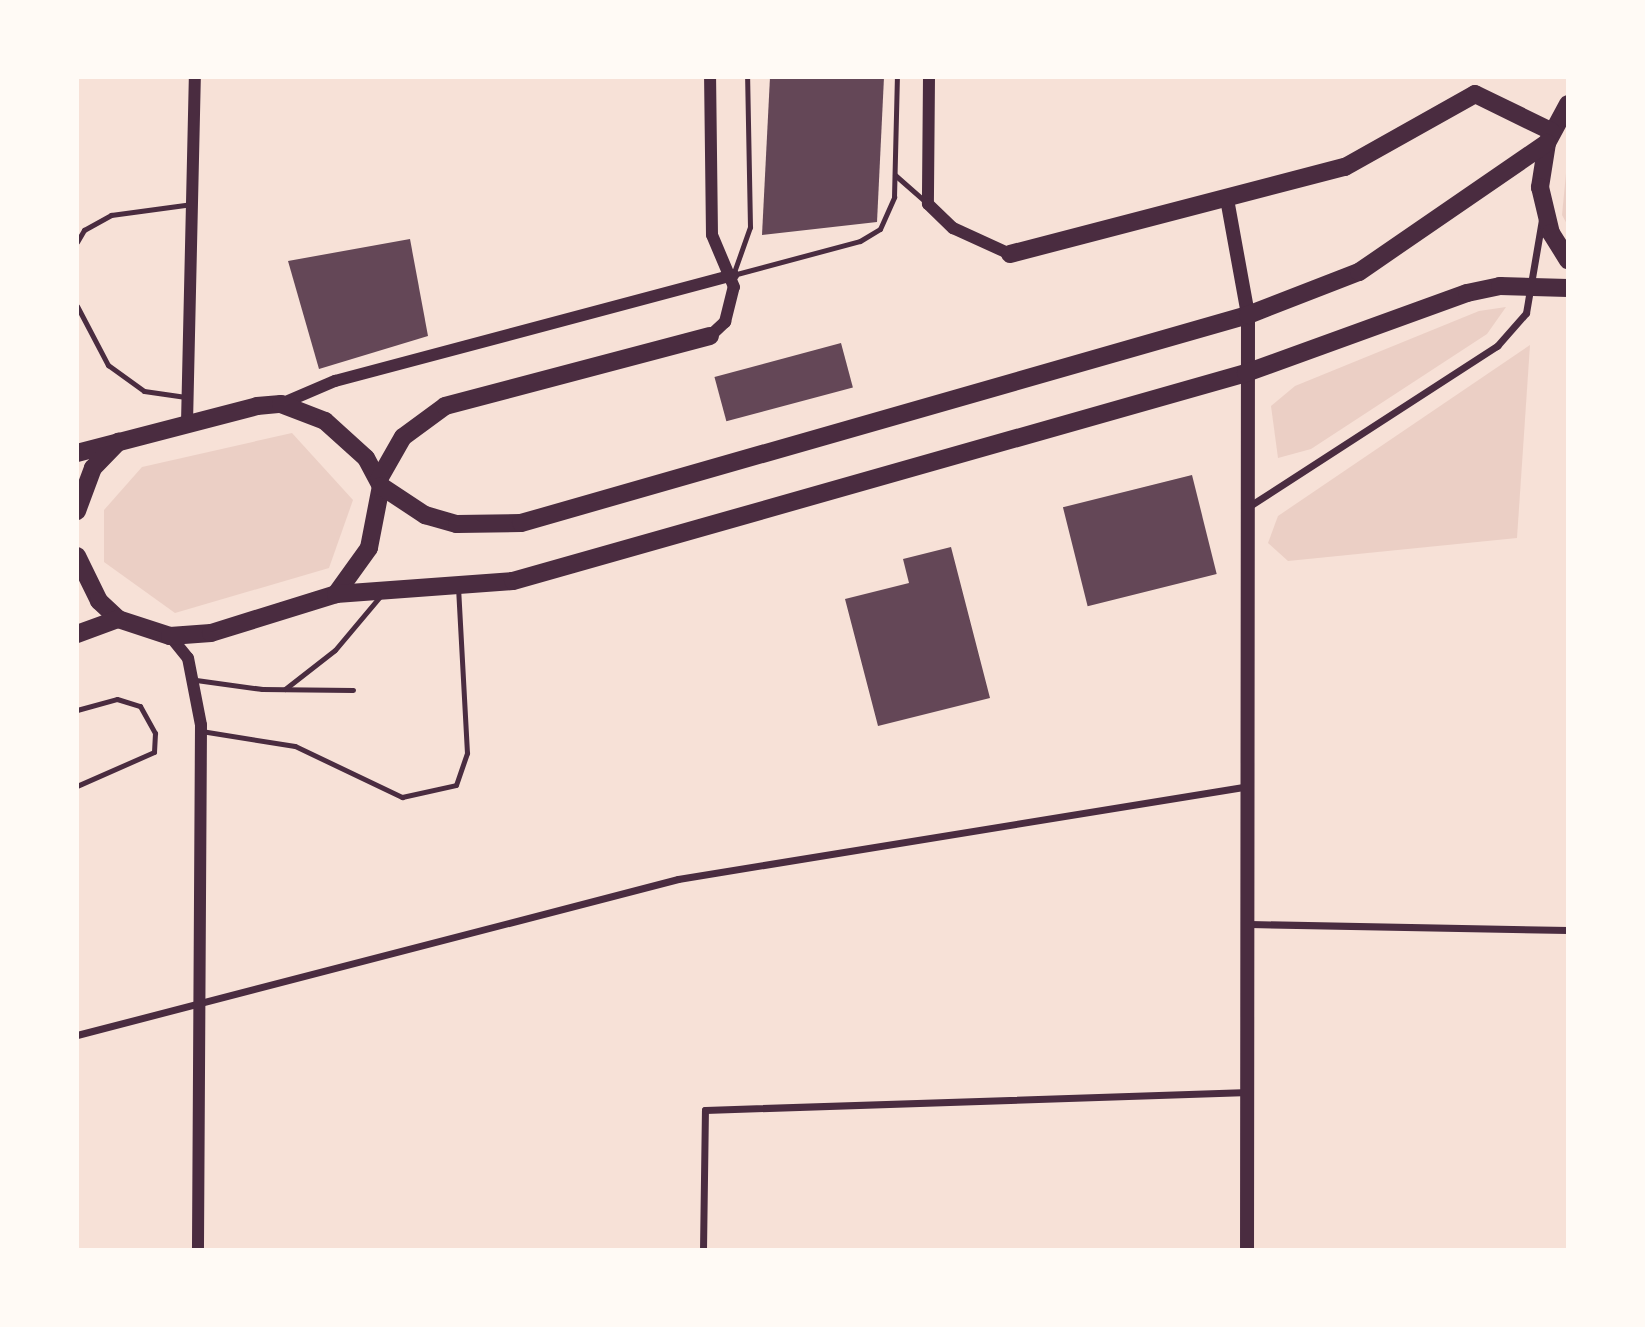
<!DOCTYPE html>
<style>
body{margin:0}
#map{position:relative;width:1645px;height:1327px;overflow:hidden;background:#f7e1d7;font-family:Poppins,sans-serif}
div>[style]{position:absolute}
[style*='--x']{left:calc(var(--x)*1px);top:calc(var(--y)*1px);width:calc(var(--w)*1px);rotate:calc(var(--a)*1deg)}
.green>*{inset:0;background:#ebcfc5}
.building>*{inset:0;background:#644757;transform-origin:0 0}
.service>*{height:5px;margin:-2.5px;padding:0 2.5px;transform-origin:2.5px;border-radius:2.5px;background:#4a2c40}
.minor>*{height:7px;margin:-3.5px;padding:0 3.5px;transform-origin:3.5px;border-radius:3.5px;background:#4a2c40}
.tertiary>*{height:12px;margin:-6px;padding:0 6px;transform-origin:6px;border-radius:6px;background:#4a2c40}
.secondary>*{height:14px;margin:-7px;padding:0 7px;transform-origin:7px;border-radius:7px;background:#4a2c40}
.primary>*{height:18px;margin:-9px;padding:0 9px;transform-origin:9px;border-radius:9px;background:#4a2c40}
span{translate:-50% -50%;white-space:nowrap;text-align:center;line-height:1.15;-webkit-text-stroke:7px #fffaf5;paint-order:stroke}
.frame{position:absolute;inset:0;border:79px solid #fffaf5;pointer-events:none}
</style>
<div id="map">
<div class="green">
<div style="clip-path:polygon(1568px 153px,1568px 226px,1562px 215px)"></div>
<div style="clip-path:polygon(1506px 307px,1487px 334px,1311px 449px,1278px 458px,1271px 406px,1295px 386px,1479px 311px)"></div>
<div style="clip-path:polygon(1530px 345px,1517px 538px,1288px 561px,1268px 543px,1278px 516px)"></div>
<div style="clip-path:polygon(292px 433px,353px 500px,329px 568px,175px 613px,104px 562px,104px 510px,142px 467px)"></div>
</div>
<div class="building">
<div style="clip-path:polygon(770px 77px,884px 77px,877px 222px,762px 235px)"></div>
<div style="clip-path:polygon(410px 239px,428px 336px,319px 369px,288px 261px)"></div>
<div style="left:841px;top:343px;width:46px;height:131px;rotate:75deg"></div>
<div style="left:1192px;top:475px;width:102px;height:133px;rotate:76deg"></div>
<div style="clip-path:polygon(951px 547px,990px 698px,878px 726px,845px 599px,909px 583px,903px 559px)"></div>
</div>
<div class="service">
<div style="--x:895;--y:175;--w:43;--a:41.2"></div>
<div style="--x:77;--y:242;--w:14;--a:-60"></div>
<div style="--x:84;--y:230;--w:31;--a:-29"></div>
<div style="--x:111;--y:215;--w:82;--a:-7.7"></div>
<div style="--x:733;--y:275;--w:131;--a:-15"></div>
<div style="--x:860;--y:241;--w:23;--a:-31"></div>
<div style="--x:880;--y:229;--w:35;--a:-66"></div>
<div style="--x:894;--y:197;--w:120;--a:-88.6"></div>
<div style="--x:733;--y:275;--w:51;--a:-70.5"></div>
<div style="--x:750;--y:227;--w:150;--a:-91.1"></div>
<div style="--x:77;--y:306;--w:67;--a:62.3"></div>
<div style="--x:108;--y:365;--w:44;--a:35.8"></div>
<div style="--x:144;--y:391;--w:42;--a:8.1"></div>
<div style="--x:196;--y:680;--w:67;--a:7.8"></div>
<div style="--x:262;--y:689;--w:91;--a:0.6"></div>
<div style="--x:285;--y:689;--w:63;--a:-38"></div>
<div style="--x:335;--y:650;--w:73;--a:-50"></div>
<div style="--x:77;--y:710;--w:41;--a:-15.4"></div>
<div style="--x:117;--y:699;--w:24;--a:17"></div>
<div style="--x:140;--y:706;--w:31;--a:61"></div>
<div style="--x:155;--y:733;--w:19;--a:93"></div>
<div style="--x:154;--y:752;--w:84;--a:156.2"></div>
<div style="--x:201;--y:731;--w:95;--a:9.1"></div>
<div style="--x:295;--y:746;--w:119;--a:25.5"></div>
<div style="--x:402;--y:797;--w:55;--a:-12.5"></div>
<div style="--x:456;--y:785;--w:34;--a:-71"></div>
<div style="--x:467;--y:753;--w:164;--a:-93.1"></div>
</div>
<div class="minor">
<div style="--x:1248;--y:507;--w:297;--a:-32.9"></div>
<div style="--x:1497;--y:346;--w:44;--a:-48.7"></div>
<div style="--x:1526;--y:313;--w:95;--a:-80.3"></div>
<div style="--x:1250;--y:924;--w:318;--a:1.1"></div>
<div style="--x:77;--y:1035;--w:621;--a:-14.55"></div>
<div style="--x:678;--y:879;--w:579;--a:-9.25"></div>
<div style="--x:703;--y:1250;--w:140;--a:-89.2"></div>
<div style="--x:705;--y:1110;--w:544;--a:-1.9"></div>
</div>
<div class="tertiary">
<div style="--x:929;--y:77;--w:127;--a:90.5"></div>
<div style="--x:928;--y:204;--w:35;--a:44"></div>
<div style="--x:953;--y:228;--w:63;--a:24.5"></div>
<div style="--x:710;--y:336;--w:21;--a:-43"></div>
<div style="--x:725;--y:322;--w:36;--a:-76"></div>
<div style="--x:734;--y:287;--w:56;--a:-112.9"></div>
<div style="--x:712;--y:235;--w:158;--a:-90.7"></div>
<div style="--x:281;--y:404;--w:59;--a:-23.1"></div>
<div style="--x:335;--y:381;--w:412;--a:-14.9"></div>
<div style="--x:187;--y:423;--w:346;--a:-88.7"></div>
<div style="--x:170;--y:636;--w:28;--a:51"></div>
<div style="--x:188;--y:658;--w:68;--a:79"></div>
<div style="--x:201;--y:725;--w:525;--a:90.33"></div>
</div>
<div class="secondary">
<div style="--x:1227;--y:199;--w:118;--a:79.7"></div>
<div style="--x:1248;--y:315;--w:935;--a:90.06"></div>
</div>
<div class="primary">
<div style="--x:1568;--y:104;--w:44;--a:118.3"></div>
<div style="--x:1547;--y:143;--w:45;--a:99"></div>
<div style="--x:1540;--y:187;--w:47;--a:76.6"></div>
<div style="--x:1551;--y:233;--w:32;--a:58"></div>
<div style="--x:1010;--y:254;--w:346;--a:-14.6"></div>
<div style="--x:1345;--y:167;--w:149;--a:-29.3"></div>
<div style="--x:1475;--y:94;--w:85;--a:26"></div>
<div style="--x:77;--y:453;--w:186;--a:-14.6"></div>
<div style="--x:257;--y:406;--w:24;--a:-5"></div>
<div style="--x:281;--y:404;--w:47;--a:21.1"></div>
<div style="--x:325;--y:421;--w:55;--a:42.1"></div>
<div style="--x:366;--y:458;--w:32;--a:62"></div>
<div style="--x:381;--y:486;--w:63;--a:101"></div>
<div style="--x:369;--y:548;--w:57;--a:125.7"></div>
<div style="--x:379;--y:479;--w:48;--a:-60.3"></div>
<div style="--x:403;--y:437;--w:52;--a:-36.4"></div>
<div style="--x:445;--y:406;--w:274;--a:-14.8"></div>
<div style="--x:381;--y:486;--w:53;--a:33.4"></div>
<div style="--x:425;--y:515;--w:33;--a:16"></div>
<div style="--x:457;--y:524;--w:64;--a:-0.9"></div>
<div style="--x:521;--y:523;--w:756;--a:-15.97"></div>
<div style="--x:1248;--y:315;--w:119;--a:-21.2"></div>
<div style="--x:1359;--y:272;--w:228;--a:-34.5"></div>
<div style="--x:77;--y:511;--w:46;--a:-69.6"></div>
<div style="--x:93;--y:468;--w:37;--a:-46"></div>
<div style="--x:77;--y:556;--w:50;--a:63.9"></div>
<div style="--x:99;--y:601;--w:26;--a:43"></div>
<div style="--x:118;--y:619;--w:55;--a:18.1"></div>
<div style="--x:170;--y:636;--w:41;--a:-4.2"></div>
<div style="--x:211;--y:633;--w:131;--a:-17.3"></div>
<div style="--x:336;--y:594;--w:177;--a:-4.2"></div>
<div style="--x:513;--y:581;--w:762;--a:-15.84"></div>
<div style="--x:1246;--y:373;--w:235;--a:-19.9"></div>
<div style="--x:1467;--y:293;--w:34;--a:-12"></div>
<div style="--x:1500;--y:286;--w:68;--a:1.7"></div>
<div style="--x:77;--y:634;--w:44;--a:-20.1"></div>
</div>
<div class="frame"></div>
</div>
